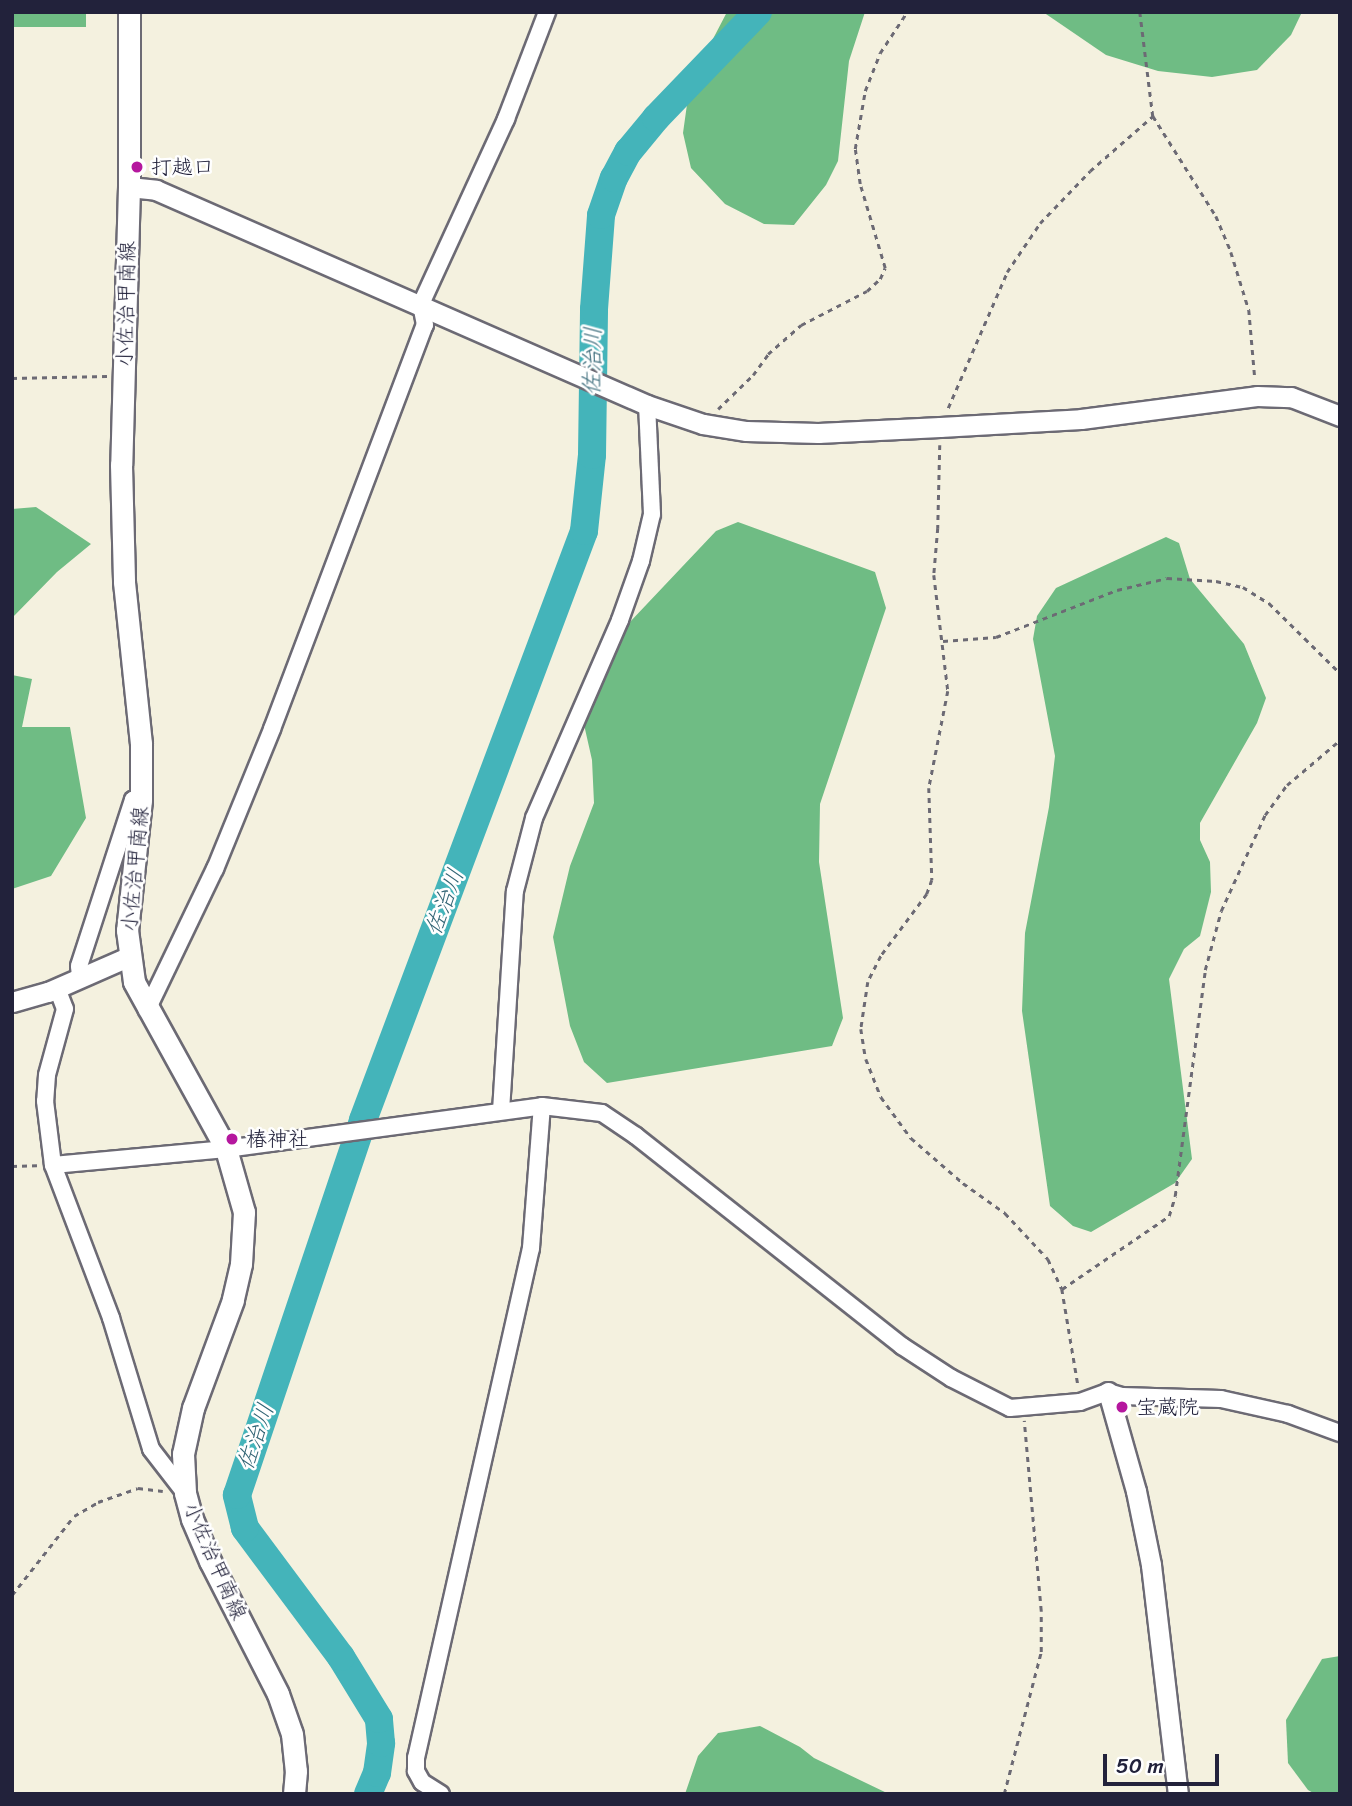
<!DOCTYPE html>
<meta charset="utf-8">
<style>
body{margin:0}
#map{position:relative;width:1352px;height:1806px;overflow:hidden;background:#f4f1df;font-family:Sriracha,"Klee One",sans-serif}
div>[style]{position:absolute}
[style*='--x']{left:calc(var(--x)*1px);top:calc(var(--y)*1px);width:calc(var(--w)*1px);rotate:calc(var(--a)*1deg)}
.forest>*{inset:0;background:#6fbc84;transform-origin:0 0}
.river>*{height:28px;margin:-14px;padding:0 14px;transform-origin:14px;border-radius:14px;background:#44b4ba}
.path>*{height:2.5px;margin-top:-1.25px;transform-origin:0;background:repeating-linear-gradient(90deg,#6c6a74 0 5px,transparent 0 10px)}
.roads{filter:drop-shadow(2px 0 #6c6a74) drop-shadow(-2px 0 #6c6a74) drop-shadow(0 2px #6c6a74) drop-shadow(0 -2px #6c6a74)}
.minor>*{height:16px;margin:-8px;padding:0 8px;transform-origin:8px;border-radius:8px;background:#fff}
.tertiary>*{height:19px;margin:-9.5px;padding:0 9.5px;transform-origin:9.5px;border-radius:9.5px;background:#fff}
.secondary>*{height:21px;margin:-10.5px;padding:0 10.5px;transform-origin:10.5px;border-radius:10.5px;background:#fff}
.dots>*{width:19px;height:19px;translate:-50% -50%;box-sizing:border-box;border:4px solid #fff;border-radius:50%}
span{translate:-50% -50%;white-space:nowrap;text-align:center;line-height:1.15;-webkit-text-stroke:5px #fff;paint-order:stroke}
.poi-label{font-size:21px;color:#22223b}
.left{translate:0 -50%;text-align:left}
.street-label{font-size:21px;color:#22223b}
.water-label{font-size:23px;color:#316474;font-style:italic}
.frame{position:absolute;inset:0;border:14px solid #22223b;pointer-events:none}
.scale{position:absolute;left:1103px;top:1754px;width:116px;height:32px;box-sizing:border-box;border:4px solid #22223b;border-top:0;padding-left:9px;font-size:21px;line-height:24px;white-space:nowrap;color:#22223b;-webkit-text-stroke:5px #fff;paint-order:stroke}
</style>
<div id="map">
<div class="forest">
<div style="left:12px;top:12px;width:74px;height:15px"></div>
<div style="clip-path:polygon(727px 12px,865px 12px,849px 61px,838px 161px,826px 185px,794px 225px,764px 224px,725px 204px,691px 168px,683px 133px,690px 83px)"></div>
<div style="clip-path:polygon(1043px 12px,1302px 12px,1291px 35px,1257px 70px,1212px 77px,1158px 71px,1106px 55px)"></div>
<div style="clip-path:polygon(36px 507px,91px 544px,57px 572px,12px 618px,12px 509px)"></div>
<div style="clip-path:polygon(738px 522px,875px 572px,886px 608px,820px 804px,819px 862px,843px 1018px,832px 1046px,607px 1083px,584px 1062px,570px 1026px,553px 937px,570px 866px,594px 803px,592px 760px,578px 698px,594px 660px,716px 531px)"></div>
<div style="clip-path:polygon(1166px 537px,1179px 543px,1190px 579px,1244px 644px,1266px 698px,1257px 723px,1200px 823px,1200px 840px,1210px 862px,1211px 892px,1200px 936px,1184px 949px,1169px 979px,1192px 1159px,1175px 1183px,1091px 1232px,1073px 1226px,1050px 1206px,1022px 1011px,1025px 933px,1049px 807px,1055px 756px,1033px 639px,1037px 616px,1056px 588px)"></div>
<div style="clip-path:polygon(12px 675px,32px 679px,22px 727px,70px 727px,86px 818px,51px 876px,12px 889px)"></div>
<div style="clip-path:polygon(1340px 1656px,1340px 1794px,1315px 1794px,1308px 1790px,1288px 1763px,1286px 1720px,1322px 1659px)"></div>
<div style="clip-path:polygon(760px 1726px,800px 1747px,814px 1758px,889px 1794px,685px 1794px,698px 1756px,718px 1733px)"></div>
</div>
<div class="river">
<div style="--x:368;--y:1794;--w:23;--a:-67"></div>
<div style="--x:377;--y:1773;--w:30;--a:-82"></div>
<div style="--x:381;--y:1743;--w:24;--a:-95"></div>
<div style="--x:379;--y:1719;--w:73;--a:-121.5"></div>
<div style="--x:341;--y:1657;--w:161;--a:-126.7"></div>
<div style="--x:245;--y:1528;--w:34;--a:-104"></div>
<div style="--x:237;--y:1495;--w:396;--a:-71.4"></div>
<div style="--x:363;--y:1120;--w:629;--a:-69.43"></div>
<div style="--x:584;--y:531;--w:76;--a:-84"></div>
<div style="--x:592;--y:455;--w:146;--a:-89.2"></div>
<div style="--x:594;--y:309;--w:94;--a:-85.7"></div>
<div style="--x:601;--y:215;--w:39;--a:-71"></div>
<div style="--x:614;--y:178;--w:30;--a:-62"></div>
<div style="--x:628;--y:152;--w:44;--a:-50.5"></div>
<div style="--x:656;--y:118;--w:147;--a:-46.1"></div>
</div>
<div class="path">
<div style="--x:1140;--y:12;--w:105;--a:82.9"></div>
<div style="--x:1153;--y:116;--w:118;--a:57.8"></div>
<div style="--x:1216;--y:216;--w:39;--a:67"></div>
<div style="--x:1231;--y:252;--w:61;--a:72.8"></div>
<div style="--x:1249;--y:310;--w:69;--a:85"></div>
<div style="--x:12;--y:378;--w:95;--a:-1.2"></div>
<div style="--x:948;--y:408;--w:148;--a:-66.5"></div>
<div style="--x:1007;--y:272;--w:59;--a:-56"></div>
<div style="--x:1040;--y:223;--w:72;--a:-46.1"></div>
<div style="--x:1090;--y:171;--w:84;--a:-41.1"></div>
<div style="--x:718;--y:409;--w:49;--a:-44.2"></div>
<div style="--x:753;--y:375;--w:26;--a:-54"></div>
<div style="--x:768;--y:354;--w:44;--a:-41.3"></div>
<div style="--x:801;--y:325;--w:74;--a:-27.3"></div>
<div style="--x:867;--y:291;--w:18;--a:-43"></div>
<div style="--x:880;--y:279;--w:12;--a:-66"></div>
<div style="--x:885;--y:268;--w:88;--a:-106.6"></div>
<div style="--x:860;--y:184;--w:35;--a:-98"></div>
<div style="--x:855;--y:149;--w:59;--a:-80.2"></div>
<div style="--x:865;--y:91;--w:41;--a:-68.5"></div>
<div style="--x:880;--y:53;--w:49;--a:-56.6"></div>
<div style="--x:940;--y:445;--w:83;--a:91.4"></div>
<div style="--x:938;--y:528;--w:47;--a:94.9"></div>
<div style="--x:934;--y:575;--w:117;--a:83.1"></div>
<div style="--x:948;--y:691;--w:99;--a:101.1"></div>
<div style="--x:929;--y:788;--w:92;--a:88.1"></div>
<div style="--x:932;--y:880;--w:15;--a:110"></div>
<div style="--x:927;--y:894;--w:77;--a:126.6"></div>
<div style="--x:881;--y:956;--w:29;--a:117"></div>
<div style="--x:868;--y:982;--w:48;--a:98.5"></div>
<div style="--x:861;--y:1029;--w:30;--a:81"></div>
<div style="--x:866;--y:1059;--w:41;--a:68.5"></div>
<div style="--x:881;--y:1097;--w:51;--a:53.8"></div>
<div style="--x:911;--y:1138;--w:69;--a:40.9"></div>
<div style="--x:963;--y:1183;--w:52;--a:35.5"></div>
<div style="--x:1005;--y:1213;--w:63;--a:46.9"></div>
<div style="--x:1048;--y:1259;--w:33;--a:65"></div>
<div style="--x:1062;--y:1289;--w:97;--a:80.5"></div>
<div style="--x:943;--y:641;--w:53;--a:-4.3"></div>
<div style="--x:996;--y:637;--w:130;--a:-21.2"></div>
<div style="--x:1117;--y:590;--w:51;--a:-13.5"></div>
<div style="--x:1167;--y:578;--w:49;--a:3.5"></div>
<div style="--x:1216;--y:581;--w:28;--a:13"></div>
<div style="--x:1243;--y:587;--w:31;--a:32"></div>
<div style="--x:1269;--y:603;--w:100;--a:44.6"></div>
<div style="--x:12;--y:1166;--w:25;--a:-2"></div>
<div style="--x:1062;--y:1289;--w:130;--a:-34.3"></div>
<div style="--x:1169;--y:1216;--w:21;--a:-73"></div>
<div style="--x:1175;--y:1196;--w:228;--a:-82.4"></div>
<div style="--x:1205;--y:970;--w:61;--a:-74.8"></div>
<div style="--x:1221;--y:911;--w:106;--a:-65.4"></div>
<div style="--x:1265;--y:815;--w:37;--a:-54"></div>
<div style="--x:1287;--y:785;--w:70;--a:-40.3"></div>
<div style="--x:12;--y:1595;--w:100;--a:-51.9"></div>
<div style="--x:74;--y:1516;--w:28;--a:-30"></div>
<div style="--x:98;--y:1502;--w:42;--a:-19.3"></div>
<div style="--x:138;--y:1488;--w:25;--a:7"></div>
<div style="--x:1004;--y:1794;--w:147;--a:-75.4"></div>
<div style="--x:1041;--y:1652;--w:41;--a:-90"></div>
<div style="--x:1041;--y:1611;--w:191;--a:-95.1"></div>
</div>
<div class="roads">
<div class="minor">
<div style="--x:80;--y:979;--w:13;--a:-94"></div>
<div style="--x:79;--y:966;--w:175;--a:-72"></div>
<div style="--x:133;--y:800;--w:7;--a:0"></div>
<div style="--x:57;--y:988;--w:22;--a:69"></div>
<div style="--x:65;--y:1009;--w:68;--a:105.3"></div>
<div style="--x:47;--y:1075;--w:26;--a:94"></div>
<div style="--x:45;--y:1101;--w:64;--a:82.9"></div>
<div style="--x:53;--y:1165;--w:164;--a:69.2"></div>
<div style="--x:111;--y:1318;--w:137;--a:73"></div>
<div style="--x:151;--y:1449;--w:56;--a:52.3"></div>
<div style="--x:147;--y:1010;--w:157;--a:-64.3"></div>
<div style="--x:215;--y:869;--w:151;--a:-67.8"></div>
<div style="--x:272;--y:729;--w:432;--a:-69.3"></div>
<div style="--x:425;--y:325;--w:21;--a:-101"></div>
<div style="--x:421;--y:304;--w:204;--a:-65.3"></div>
<div style="--x:506;--y:119;--w:115;--a:-69"></div>
<div style="--x:501;--y:1111;--w:220;--a:-86.4"></div>
<div style="--x:515;--y:891;--w:75;--a:-75.4"></div>
<div style="--x:534;--y:818;--w:216;--a:-66.5"></div>
<div style="--x:620;--y:620;--w:63;--a:-70.4"></div>
<div style="--x:641;--y:561;--w:48;--a:-76.8"></div>
<div style="--x:652;--y:514;--w:109;--a:-92.6"></div>
<div style="--x:53;--y:1165;--w:174;--a:-5.3"></div>
<div style="--x:226;--y:1149;--w:319;--a:-7.7"></div>
<div style="--x:542;--y:1106;--w:60;--a:6.7"></div>
<div style="--x:602;--y:1113;--w:41;--a:34.1"></div>
<div style="--x:636;--y:1136;--w:339;--a:38.3"></div>
<div style="--x:902;--y:1346;--w:59;--a:33.1"></div>
<div style="--x:951;--y:1378;--w:66;--a:27"></div>
<div style="--x:1010;--y:1408;--w:70;--a:-4.9"></div>
<div style="--x:1080;--y:1402;--w:30;--a:-20"></div>
<div style="--x:1108;--y:1392;--w:15;--a:16"></div>
<div style="--x:1122;--y:1396;--w:99;--a:1.7"></div>
<div style="--x:1221;--y:1399;--w:69;--a:12.6"></div>
<div style="--x:1288;--y:1414;--w:55;--a:20.1"></div>
<div style="--x:441;--y:1794;--w:22;--a:-148"></div>
<div style="--x:422;--y:1782;--w:13;--a:-119"></div>
<div style="--x:416;--y:1771;--w:13;--a:-90"></div>
<div style="--x:416;--y:1758;--w:523;--a:-77.29"></div>
<div style="--x:531;--y:1248;--w:142;--a:-85.6"></div>
</div>
<div class="tertiary">
<div style="--x:129;--y:187;--w:27;--a:6"></div>
<div style="--x:156;--y:190;--w:536;--a:23.65"></div>
<div style="--x:647;--y:405;--w:59;--a:18.7"></div>
<div style="--x:703;--y:424;--w:44;--a:9.2"></div>
<div style="--x:746;--y:431;--w:72;--a:1.6"></div>
<div style="--x:818;--y:433;--w:122;--a:-2.8"></div>
<div style="--x:940;--y:427;--w:141;--a:-3.2"></div>
<div style="--x:1081;--y:419;--w:177;--a:-7.4"></div>
<div style="--x:1257;--y:396;--w:34;--a:2"></div>
<div style="--x:1291;--y:397;--w:53;--a:21.2"></div>
<div style="--x:12;--y:1002;--w:37;--a:-16"></div>
<div style="--x:48;--y:992;--w:90;--a:-23.7"></div>
<div style="--x:1108;--y:1392;--w:103;--a:74.2"></div>
<div style="--x:1136;--y:1491;--w:76;--a:78.5"></div>
<div style="--x:1151;--y:1565;--w:231;--a:83.3"></div>
</div>
<div class="secondary">
<div style="--x:129;--y:12;--w:175;--a:90"></div>
<div style="--x:129;--y:187;--w:278;--a:91.6"></div>
<div style="--x:121;--y:465;--w:117;--a:88.5"></div>
<div style="--x:124;--y:582;--w:162;--a:84"></div>
<div style="--x:141;--y:743;--w:57;--a:90"></div>
<div style="--x:141;--y:800;--w:131;--a:96.1"></div>
<div style="--x:127;--y:930;--w:52;--a:82.3"></div>
<div style="--x:134;--y:982;--w:191;--a:61.1"></div>
<div style="--x:226;--y:1149;--w:66;--a:74.1"></div>
<div style="--x:244;--y:1212;--w:52;--a:93.3"></div>
<div style="--x:241;--y:1264;--w:37;--a:103"></div>
<div style="--x:233;--y:1300;--w:115;--a:110.3"></div>
<div style="--x:193;--y:1408;--w:47;--a:102.3"></div>
<div style="--x:183;--y:1454;--w:39;--a:87"></div>
<div style="--x:185;--y:1493;--w:27;--a:75"></div>
<div style="--x:192;--y:1519;--w:46;--a:66.8"></div>
<div style="--x:210;--y:1561;--w:149;--a:62.9"></div>
<div style="--x:278;--y:1694;--w:42;--a:70.7"></div>
<div style="--x:292;--y:1734;--w:37;--a:84"></div>
<div style="--x:296;--y:1771;--w:23;--a:95"></div>
</div>
</div>
<div class="dots">
<div style="left:137px;top:167px;background:#b5179e"></div>
<div style="left:232px;top:1139px;background:#b5179e"></div>
<div style="left:1122px;top:1407px;background:#b5179e"></div>
</div>
<div class="poi-label">
<span class="left" style="left:151px;top:167px">打越口</span>
<span class="left" style="left:246px;top:1139px">椿神社</span>
<span class="left" style="left:1136px;top:1407px">宝蔵院</span>
</div>
<div class="street-label">
<span style="left:126px;top:304px;rotate:-89deg">小佐治甲南線</span>
<span style="left:135px;top:869px;rotate:-85deg">小佐治甲南線</span>
<span style="left:215px;top:1561px;rotate:66deg">小佐治甲南線</span>
</div>
<div class="water-label">
<span style="left:593px;top:361px;rotate:-89deg">佐治川</span>
<span style="left:445px;top:902px;rotate:-69deg">佐治川</span>
<span style="left:256px;top:1437px;rotate:-71deg">佐治川</span>
</div>
<div class="frame"></div>
<div class="scale">50 m</div>
</div>
